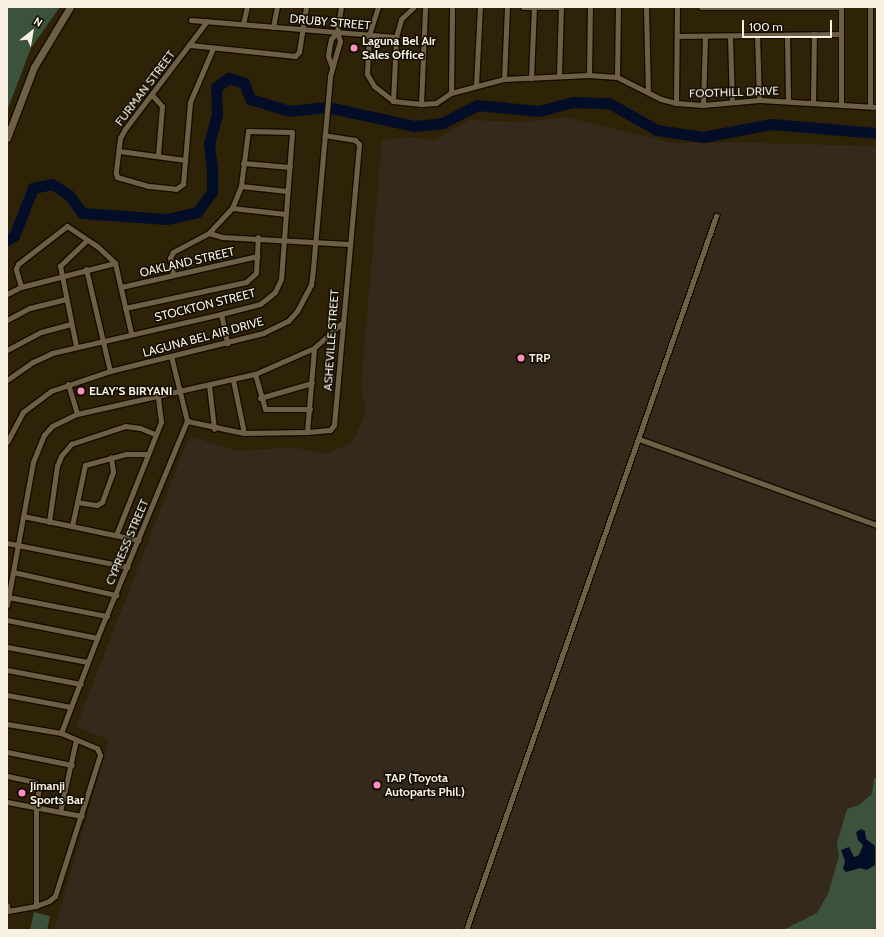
<!DOCTYPE html>
<meta charset="utf-8">
<style>
body{margin:0}
#map{position:relative;width:884px;height:937px;overflow:hidden;background:#2e2207;font-family:Cabin,sans-serif}
div>[style]{position:absolute}
[style*='--x']{left:calc(var(--x)*1px);top:calc(var(--y)*1px);width:calc(var(--w)*1px);rotate:calc(var(--a)*1deg)}
.industrial>*{inset:0;background:#34291a}
.green>*{inset:0;background:#3c523d}
.water>*{inset:0;background:#040d28}
.stream>*{height:2px;margin:-1px;padding:0 1px;transform-origin:1px;border-radius:1px;background:#040d28}
.river>*{height:11px;margin:-5.5px;padding:0 5.5px;transform-origin:5.5px;border-radius:5.5px;background:#040d28}
.roads{filter:drop-shadow(1px 0 #160b00) drop-shadow(-1px 0 #160b00) drop-shadow(0 1px #160b00) drop-shadow(0 -1px #160b00)}
.street>*{height:5px;margin:-2.5px;padding:0 2.5px;transform-origin:2.5px;border-radius:2.5px;background:#6e6045}
.secondary>*{height:7px;margin:-3.5px;padding:0 3.5px;transform-origin:3.5px;border-radius:3.5px;background:#6e6045}
.dots>*{width:11px;height:11px;translate:-50% -50%;box-sizing:border-box;border:2px solid #120d03;border-radius:50%}
span{translate:-50% -50%;white-space:nowrap;text-align:center;line-height:1.15;-webkit-text-stroke:3px #120d03;paint-order:stroke}
.street-label{font-size:12px;color:#f8f1e1}
.poi-label{font-size:12px;color:#f8f1e1;font-weight:700}
.left{translate:0 -50%;text-align:left}
.frame{position:absolute;inset:0;border:8px solid #f8f1e1;pointer-events:none}
.north{position:absolute;left:12px;top:12px;width:40px;height:40px;-webkit-text-stroke:3px #120d03;paint-order:stroke;rotate:31deg;font-size:11px;font-weight:700;line-height:16px;text-align:center;color:#f8f1e1}
.north::after{content:'';display:block;margin:auto;width:14px;height:18px;background:#f8f1e1;clip-path:polygon(50% 0,100% 100%,50% 72%,0 100%)}
.scale{position:absolute;left:742px;top:20px;width:90px;height:18px;box-sizing:border-box;border:2px solid #f8f1e1;border-top:0;padding-left:5px;font-size:12px;line-height:14px;white-space:nowrap;color:#f8f1e1;-webkit-text-stroke:3px #120d03;paint-order:stroke}
</style>
<div id="map">
<div class="industrial">
<div style="clip-path:polygon(565px 117px,673px 143px,727px 142px,877px 146px,877px 930px,54px 930px,109px 740px,76px 727px,189px 436px,237px 451px,292px 447px,325px 454px,352px 443px,366px 412px,361px 386px,382px 140px,409px 137px,435px 140px,469px 120px,521px 122px)"></div>
</div>
<div class="green">
<div style="clip-path:polygon(7px 7px,60px 7px,31px 48px,7px 111px)"></div>
<div style="clip-path:polygon(874px 778px,877px 778px,877px 930px,783px 930px,817px 913px,828px 894px,839px 856px,837px 843px,847px 809px,859px 805px,872px 794px)"></div>
<div style="clip-path:polygon(34px 912px,50px 916px,47px 930px,30px 930px)"></div>
</div>
<div class="water">
<div style="clip-path:polygon(861px 829px,865px 831px,866px 839px,875px 846px,875px 865px,867px 870px,860px 868px,846px 872px,843px 869px,845px 861px,841px 850px,849px 847px,854px 857px,859px 855px,863px 845px,858px 840px,856px 832px)"></div>
</div>
<div class="stream">
<div style="--x:876;--y:930;--w:3;--a:-72"></div>
</div>
<div class="river">
<div style="--x:7;--y:240;--w:8;--a:-30"></div>
<div style="--x:14;--y:236;--w:52;--a:-68.4"></div>
<div style="--x:33;--y:188;--w:19;--a:-12"></div>
<div style="--x:52;--y:184;--w:20;--a:33"></div>
<div style="--x:69;--y:195;--w:22;--a:54"></div>
<div style="--x:82;--y:213;--w:85;--a:4"></div>
<div style="--x:167;--y:219;--w:31;--a:-13"></div>
<div style="--x:197;--y:212;--w:25;--a:-53"></div>
<div style="--x:212;--y:192;--w:23;--a:-90"></div>
<div style="--x:212;--y:169;--w:25;--a:-97"></div>
<div style="--x:209;--y:144;--w:31;--a:-75"></div>
<div style="--x:217;--y:114;--w:27;--a:-92"></div>
<div style="--x:216;--y:87;--w:16;--a:-35"></div>
<div style="--x:229;--y:78;--w:16;--a:18"></div>
<div style="--x:244;--y:83;--w:17;--a:69"></div>
<div style="--x:250;--y:99;--w:41;--a:17.1"></div>
<div style="--x:289;--y:111;--w:38;--a:-6"></div>
<div style="--x:327;--y:107;--w:90;--a:12.2"></div>
<div style="--x:415;--y:126;--w:27;--a:-6"></div>
<div style="--x:442;--y:123;--w:39;--a:-27"></div>
<div style="--x:477;--y:105;--w:62;--a:5.5"></div>
<div style="--x:539;--y:111;--w:35;--a:-15"></div>
<div style="--x:573;--y:102;--w:36;--a:2"></div>
<div style="--x:609;--y:103;--w:55;--a:29.4"></div>
<div style="--x:657;--y:130;--w:47;--a:8.7"></div>
<div style="--x:703;--y:137;--w:69;--a:-10.8"></div>
<div style="--x:771;--y:124;--w:106;--a:4.9"></div>
</div>
<div class="roads">
<div class="street">
<div style="--x:378;--y:7;--w:29;--a:108"></div>
<div style="--x:369;--y:35;--w:39;--a:93"></div>
<div style="--x:367;--y:74;--w:14;--a:60"></div>
<div style="--x:374;--y:86;--w:24;--a:38"></div>
<div style="--x:393;--y:101;--w:28;--a:6"></div>
<div style="--x:421;--y:104;--w:15;--a:-4"></div>
<div style="--x:436;--y:103;--w:18;--a:-34"></div>
<div style="--x:451;--y:93;--w:55;--a:-14.8"></div>
<div style="--x:504;--y:79;--w:85;--a:-2.7"></div>
<div style="--x:589;--y:75;--w:28;--a:4"></div>
<div style="--x:617;--y:77;--w:49;--a:26.6"></div>
<div style="--x:661;--y:99;--w:16;--a:15"></div>
<div style="--x:676;--y:103;--w:27;--a:4"></div>
<div style="--x:703;--y:105;--w:56;--a:-5.1"></div>
<div style="--x:759;--y:100;--w:118;--a:3.4"></div>
<div style="--x:523;--y:7;--w:38;--a:0"></div>
<div style="--x:646;--y:7;--w:85;--a:88.7"></div>
<div style="--x:701;--y:7;--w:140;--a:0"></div>
<div style="--x:841;--y:7;--w:98;--a:90"></div>
<div style="--x:870;--y:7;--w:99;--a:90"></div>
<div style="--x:191;--y:20;--w:206;--a:4.7"></div>
<div style="--x:207;--y:21;--w:136;--a:127.2"></div>
<div style="--x:125;--y:129;--w:10;--a:119"></div>
<div style="--x:120;--y:138;--w:35;--a:97"></div>
<div style="--x:116;--y:173;--w:4;--a:76"></div>
<div style="--x:117;--y:177;--w:33;--a:16"></div>
<div style="--x:149;--y:186;--w:27;--a:6"></div>
<div style="--x:176;--y:189;--w:9;--a:-36"></div>
<div style="--x:183;--y:184;--w:82;--a:-85.1"></div>
<div style="--x:190;--y:102;--w:59;--a:-66.9"></div>
<div style="--x:243;--y:24;--w:17;--a:-77"></div>
<div style="--x:273;--y:27;--w:20;--a:-79"></div>
<div style="--x:757;--y:35;--w:65;--a:88.2"></div>
<div style="--x:787;--y:35;--w:66;--a:89.1"></div>
<div style="--x:677;--y:36;--w:164;--a:-0.7"></div>
<div style="--x:730;--y:36;--w:66;--a:88.3"></div>
<div style="--x:190;--y:45;--w:106;--a:6"></div>
<div style="--x:295;--y:56;--w:6;--a:-45"></div>
<div style="--x:299;--y:52;--w:46;--a:-81.2"></div>
<div style="--x:332;--y:67;--w:12;--a:-110"></div>
<div style="--x:328;--y:56;--w:7;--a:-82"></div>
<div style="--x:329;--y:49;--w:10;--a:-79"></div>
<div style="--x:331;--y:39;--w:9;--a:-49"></div>
<div style="--x:337;--y:32;--w:25;--a:-81"></div>
<div style="--x:559;--y:74;--w:67;--a:-88.3"></div>
<div style="--x:589;--y:75;--w:68;--a:-89.2"></div>
<div style="--x:617;--y:77;--w:70;--a:-89.2"></div>
<div style="--x:531;--y:78;--w:71;--a:-87.6"></div>
<div style="--x:504;--y:79;--w:72;--a:-87.6"></div>
<div style="--x:476;--y:85;--w:78;--a:-87.1"></div>
<div style="--x:451;--y:93;--w:86;--a:-89.3"></div>
<div style="--x:152;--y:95;--w:15;--a:48"></div>
<div style="--x:162;--y:106;--w:49;--a:94.7"></div>
<div style="--x:393;--y:101;--w:64;--a:-87.3"></div>
<div style="--x:396;--y:37;--w:19;--a:-74"></div>
<div style="--x:401;--y:19;--w:18;--a:-43"></div>
<div style="--x:676;--y:103;--w:96;--a:-89.4"></div>
<div style="--x:813;--y:103;--w:69;--a:-89.2"></div>
<div style="--x:421;--y:104;--w:97;--a:-87.6"></div>
<div style="--x:703;--y:105;--w:69;--a:-88.3"></div>
<div style="--x:119;--y:151;--w:67;--a:7.8"></div>
<div style="--x:243;--y:163;--w:47;--a:4.9"></div>
<div style="--x:241;--y:186;--w:46;--a:6.2"></div>
<div style="--x:232;--y:208;--w:54;--a:6.3"></div>
<div style="--x:209;--y:233;--w:14;--a:17"></div>
<div style="--x:222;--y:237;--w:127;--a:3.2"></div>
<div style="--x:86;--y:269;--w:105;--a:76.8"></div>
<div style="--x:21;--y:287;--w:19;--a:-106"></div>
<div style="--x:16;--y:269;--w:5;--a:-68"></div>
<div style="--x:18;--y:264;--w:62;--a:-37.8"></div>
<div style="--x:67;--y:226;--w:36;--a:34"></div>
<div style="--x:97;--y:246;--w:25;--a:43"></div>
<div style="--x:115;--y:263;--w:72;--a:77.1"></div>
<div style="--x:121;--y:287;--w:140;--a:-12.8"></div>
<div style="--x:7;--y:294;--w:16;--a:-27"></div>
<div style="--x:21;--y:287;--w:97;--a:-14.3"></div>
<div style="--x:125;--y:308;--w:124;--a:-12.1"></div>
<div style="--x:246;--y:282;--w:13;--a:-42"></div>
<div style="--x:256;--y:273;--w:36;--a:-87"></div>
<div style="--x:221;--y:314;--w:30;--a:78"></div>
<div style="--x:7;--y:320;--w:26;--a:-28"></div>
<div style="--x:30;--y:308;--w:37;--a:-14"></div>
<div style="--x:76;--y:346;--w:82;--a:-101.3"></div>
<div style="--x:60;--y:266;--w:37;--a:-44"></div>
<div style="--x:7;--y:350;--w:38;--a:-28"></div>
<div style="--x:41;--y:332;--w:31;--a:-15"></div>
<div style="--x:255;--y:374;--w:36;--a:74"></div>
<div style="--x:265;--y:409;--w:45;--a:0"></div>
<div style="--x:7;--y:380;--w:32;--a:-35"></div>
<div style="--x:33;--y:362;--w:21;--a:-25"></div>
<div style="--x:52;--y:353;--w:173;--a:-13"></div>
<div style="--x:221;--y:314;--w:40;--a:-14.4"></div>
<div style="--x:260;--y:304;--w:11;--a:-38"></div>
<div style="--x:269;--y:297;--w:8;--a:-40"></div>
<div style="--x:275;--y:292;--w:14;--a:-65"></div>
<div style="--x:281;--y:279;--w:147;--a:-85.7"></div>
<div style="--x:292;--y:132;--w:44;--a:-178.7"></div>
<div style="--x:248;--y:131;--w:55;--a:97.3"></div>
<div style="--x:241;--y:186;--w:24;--a:112"></div>
<div style="--x:232;--y:208;--w:34;--a:133"></div>
<div style="--x:209;--y:233;--w:41;--a:152.2"></div>
<div style="--x:173;--y:252;--w:7;--a:117"></div>
<div style="--x:170;--y:258;--w:16;--a:79"></div>
<div style="--x:233;--y:380;--w:54;--a:78.3"></div>
<div style="--x:68;--y:384;--w:31;--a:73"></div>
<div style="--x:209;--y:385;--w:44;--a:83.5"></div>
<div style="--x:260;--y:398;--w:54;--a:-16.1"></div>
<div style="--x:187;--y:421;--w:58;--a:11.9"></div>
<div style="--x:244;--y:433;--w:63;--a:-0.9"></div>
<div style="--x:307;--y:432;--w:23;--a:-5"></div>
<div style="--x:330;--y:430;--w:6;--a:-51"></div>
<div style="--x:334;--y:425;--w:282;--a:-84.9"></div>
<div style="--x:359;--y:144;--w:6;--a:-135"></div>
<div style="--x:355;--y:140;--w:31;--a:-171"></div>
<div style="--x:307;--y:432;--w:84;--a:-85.2"></div>
<div style="--x:639;--y:439;--w:253;--a:19.9"></div>
<div style="--x:7;--y:442;--w:34;--a:-62"></div>
<div style="--x:23;--y:412;--w:35;--a:-37"></div>
<div style="--x:51;--y:391;--w:62;--a:-18.7"></div>
<div style="--x:110;--y:371;--w:158;--a:-13.9"></div>
<div style="--x:263;--y:333;--w:28;--a:-26"></div>
<div style="--x:288;--y:321;--w:13;--a:-48"></div>
<div style="--x:297;--y:311;--w:30;--a:-62"></div>
<div style="--x:311;--y:285;--w:17;--a:-83"></div>
<div style="--x:313;--y:268;--w:193;--a:-84.9"></div>
<div style="--x:330;--y:76;--w:36;--a:-74"></div>
<div style="--x:340;--y:41;--w:9;--a:-108"></div>
<div style="--x:77;--y:502;--w:20;--a:9"></div>
<div style="--x:97;--y:505;--w:6;--a:-31"></div>
<div style="--x:102;--y:502;--w:32;--a:-70"></div>
<div style="--x:113;--y:472;--w:15;--a:-98"></div>
<div style="--x:23;--y:516;--w:118;--a:11.7"></div>
<div style="--x:49;--y:522;--w:57;--a:-81.9"></div>
<div style="--x:57;--y:466;--w:11;--a:-68"></div>
<div style="--x:61;--y:456;--w:16;--a:-50"></div>
<div style="--x:71;--y:444;--w:57;--a:-18.4"></div>
<div style="--x:125;--y:426;--w:15;--a:8"></div>
<div style="--x:140;--y:428;--w:16;--a:22"></div>
<div style="--x:72;--y:526;--w:62;--a:-78"></div>
<div style="--x:85;--y:465;--w:42;--a:-15"></div>
<div style="--x:126;--y:454;--w:21;--a:0"></div>
<div style="--x:116;--y:535;--w:122;--a:-68.3"></div>
<div style="--x:161;--y:422;--w:24;--a:-97"></div>
<div style="--x:7;--y:543;--w:123;--a:11.2"></div>
<div style="--x:13;--y:572;--w:106;--a:12.6"></div>
<div style="--x:8;--y:597;--w:101;--a:10.9"></div>
<div style="--x:7;--y:605;--w:145;--a:-79.7"></div>
<div style="--x:33;--y:462;--w:29;--a:-68"></div>
<div style="--x:44;--y:435;--w:12;--a:-48"></div>
<div style="--x:52;--y:426;--w:28;--a:-26"></div>
<div style="--x:77;--y:414;--w:182;--a:-12.7"></div>
<div style="--x:255;--y:374;--w:64;--a:-23.8"></div>
<div style="--x:314;--y:348;--w:36;--a:-42"></div>
<div style="--x:7;--y:620;--w:92;--a:11.3"></div>
<div style="--x:7;--y:647;--w:82;--a:10.5"></div>
<div style="--x:7;--y:670;--w:75;--a:10.7"></div>
<div style="--x:7;--y:695;--w:65;--a:10.6"></div>
<div style="--x:7;--y:724;--w:55;--a:9.5"></div>
<div style="--x:61;--y:733;--w:39;--a:23"></div>
<div style="--x:97;--y:748;--w:8;--a:67"></div>
<div style="--x:100;--y:755;--w:148;--a:107.7"></div>
<div style="--x:55;--y:896;--w:8;--a:140"></div>
<div style="--x:49;--y:901;--w:14;--a:159"></div>
<div style="--x:36;--y:906;--w:29;--a:170"></div>
<div style="--x:61;--y:733;--w:102;--a:-69.2"></div>
<div style="--x:97;--y:638;--w:235;--a:-67.5"></div>
<div style="--x:187;--y:421;--w:67;--a:-103.8"></div>
<div style="--x:7;--y:752;--w:66;--a:11.3"></div>
<div style="--x:7;--y:776;--w:29;--a:12"></div>
<div style="--x:35;--y:782;--w:6;--a:51"></div>
<div style="--x:39;--y:787;--w:20;--a:99"></div>
<div style="--x:36;--y:807;--w:99;--a:90"></div>
<div style="--x:7;--y:802;--w:76;--a:10.6"></div>
<div style="--x:60;--y:812;--w:74;--a:-77.5"></div>
<div style="--x:7;--y:905;--w:6;--a:81"></div>
<div style="--x:466;--y:930;--w:757;--a:-70.7"></div>
</div>
<div class="secondary">
<div style="--x:7;--y:138;--w:76;--a:-69.2"></div>
<div style="--x:34;--y:67;--w:70;--a:-59"></div>
</div>
</div>
<div class="dots">
<div style="left:354px;top:48px;background:#fd8ebf"></div>
<div style="left:521px;top:358px;background:#fd8ebf"></div>
<div style="left:81px;top:391px;background:#fd8ebf"></div>
<div style="left:377px;top:785px;background:#fd8ebf"></div>
<div style="left:22px;top:793px;background:#fd8ebf"></div>
</div>
<div class="street-label">
<span style="left:330px;top:22px;rotate:5deg">DRUBY STREET</span>
<span style="left:145px;top:88px;rotate:-53deg">FURMAN STREET</span>
<span style="left:734px;top:92px;rotate:-2deg">FOOTHILL DRIVE</span>
<span style="left:187px;top:262px;rotate:-13deg">OAKLAND STREET</span>
<span style="left:205px;top:305px;rotate:-14deg">STOCKTON STREET</span>
<span style="left:203px;top:337px;rotate:-15deg">LAGUNA BEL AIR DRIVE</span>
<span style="left:331px;top:340px;rotate:-86deg">ASHEVILLE STREET</span>
<span style="left:127px;top:542px;rotate:-67deg">CYPRESS STREET</span>
</div>
<div class="poi-label">
<span class="left" style="left:362px;top:48px">Laguna Bel Air<br>Sales Office</span>
<span class="left" style="left:529px;top:358px">TRP</span>
<span class="left" style="left:89px;top:391px">ELAY’S BIRYANI</span>
<span class="left" style="left:385px;top:785px">TAP (Toyota<br>Autoparts Phil.)</span>
<span class="left" style="left:30px;top:793px">Jimanji<br>Sports Bar</span>
</div>
<div class="frame"></div>
<div class="north">N</div>
<div class="scale">100 m</div>
</div>
